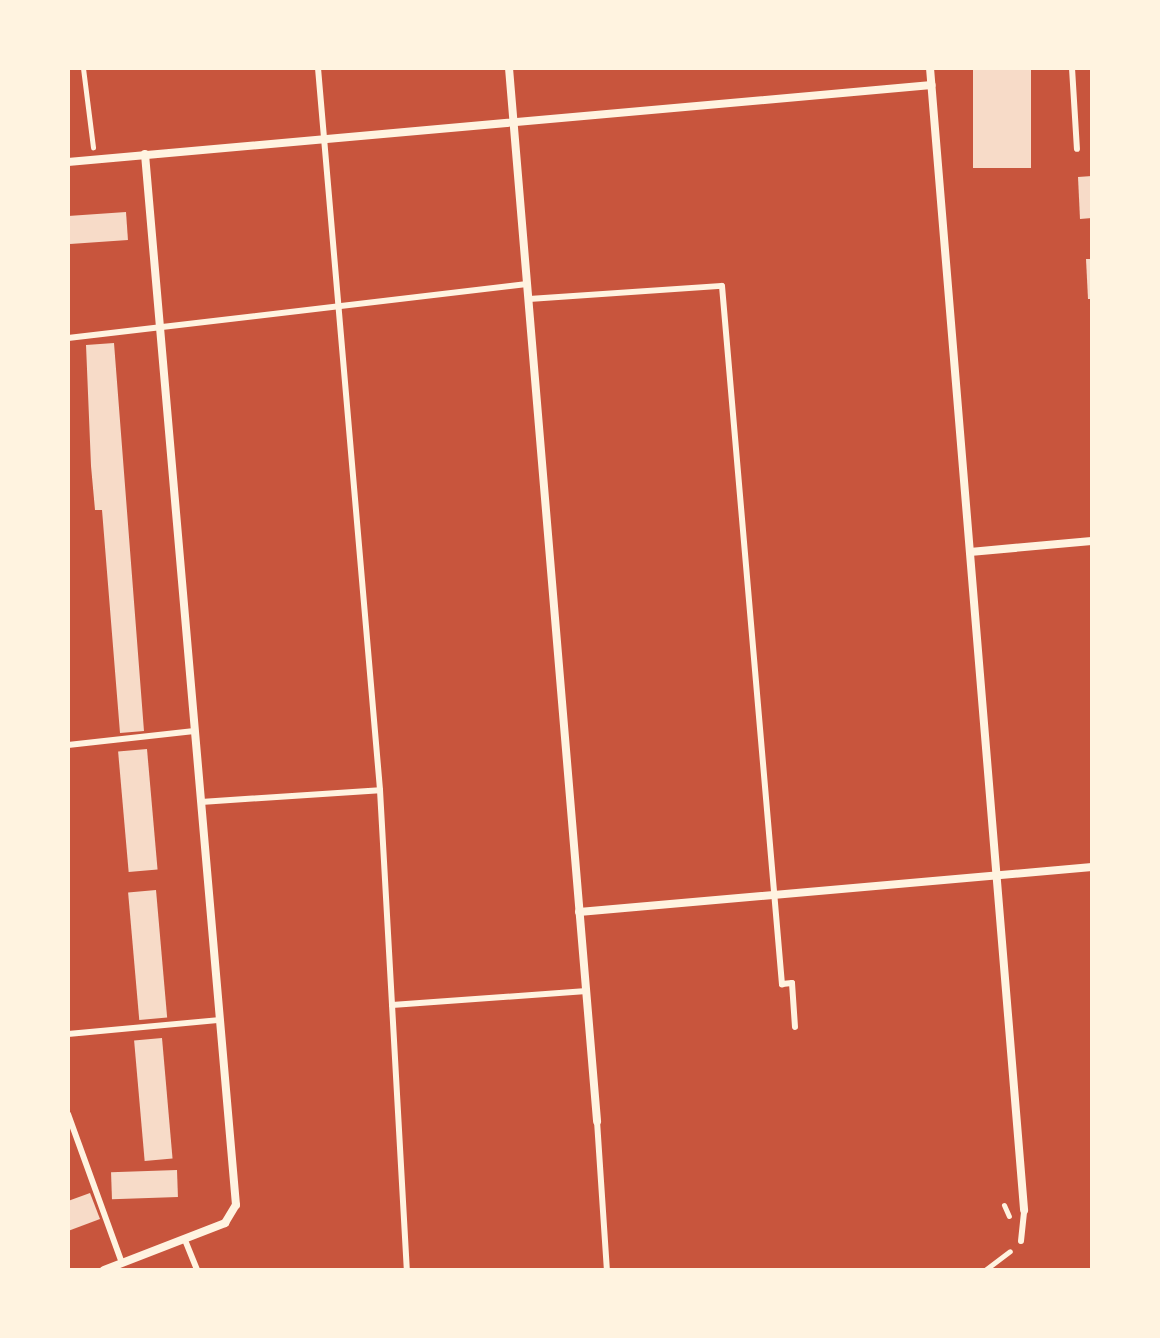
<!DOCTYPE html>
<style>
body{margin:0}
#map{position:relative;width:1160px;height:1338px;overflow:hidden;background:#c8553d;font-family:"Work Sans",sans-serif}
div>[style]{position:absolute}
[style*='--x']{left:calc(var(--x)*1px);top:calc(var(--y)*1px);width:calc(var(--w)*1px);rotate:calc(var(--a)*1deg)}
.building>*{inset:0;background:#f7dbc8;transform-origin:0 0}
.path>*{height:5px;margin:-2.5px;padding:0 2.5px;transform-origin:2.5px;border-radius:2.5px;background:#fff3e0}
.service>*{height:6px;margin:-3px;padding:0 3px;transform-origin:3px;border-radius:3px;background:#fff3e0}
.minor>*{height:8px;margin:-4px;padding:0 4px;transform-origin:4px;border-radius:4px;background:#fff3e0}
span{translate:-50% -50%;white-space:nowrap;text-align:center;line-height:1.15;-webkit-text-stroke:8px #fff3e0;paint-order:stroke}
.frame{position:absolute;inset:0;border:70px solid #fff3e0;pointer-events:none}
</style>
<div id="map">
<div class="building">
<div style="left:973px;top:68px;width:58px;height:100px"></div>
<div style="clip-path:polygon(1092px 176px,1092px 218px,1080px 219px,1078px 177px)"></div>
<div style="left:126px;top:212px;width:28px;height:58px;rotate:86deg"></div>
<div style="clip-path:polygon(1086px 259px,1092px 259px,1092px 299px,1088px 299px)"></div>
<div style="clip-path:polygon(114px 343px,144px 731px,120px 733px,102px 510px,95px 510px,91px 466px,86px 345px)"></div>
<div style="left:147px;top:749px;width:121px;height:29px;rotate:85deg"></div>
<div style="left:156px;top:890px;width:128px;height:28px;rotate:85deg"></div>
<div style="left:162px;top:1038px;width:121px;height:28px;rotate:85deg"></div>
<div style="left:177px;top:1170px;width:27px;height:66px;rotate:88deg"></div>
<div style="clip-path:polygon(90px 1193px,100px 1219px,68px 1231px,68px 1201px)"></div>
</div>
<div class="path">
<div style="--x:83;--y:68;--w:80;--a:82.8"></div>
<div style="--x:1004;--y:1205;--w:12;--a:66"></div>
<div style="--x:985;--y:1270;--w:31;--a:-37"></div>
</div>
<div class="service">
<div style="--x:318;--y:68;--w:725;--a:85.09"></div>
<div style="--x:380;--y:790;--w:481;--a:86.8"></div>
<div style="--x:1072;--y:68;--w:81;--a:86.5"></div>
<div style="--x:529;--y:299;--w:193;--a:-3.9"></div>
<div style="--x:722;--y:286;--w:701;--a:85.09"></div>
<div style="--x:782;--y:984;--w:10;--a:-6"></div>
<div style="--x:792;--y:983;--w:44;--a:86.1"></div>
<div style="--x:68;--y:338;--w:462;--a:-6.7"></div>
<div style="--x:68;--y:745;--w:127;--a:-6.3"></div>
<div style="--x:201;--y:802;--w:179;--a:-3.8"></div>
<div style="--x:392;--y:1005;--w:195;--a:-4.1"></div>
<div style="--x:68;--y:1034;--w:153;--a:-5.3"></div>
<div style="--x:68;--y:1114;--w:158;--a:70.1"></div>
<div style="--x:597;--y:1121;--w:149;--a:86.2"></div>
<div style="--x:185;--y:1240;--w:32;--a:68"></div>
<div style="--x:1021;--y:1241;--w:31;--a:-84"></div>
</div>
<div class="minor">
<div style="--x:509;--y:68;--w:1057;--a:85.22"></div>
<div style="--x:930;--y:68;--w:1146;--a:85.29"></div>
<div style="--x:68;--y:162;--w:867;--a:-5.09"></div>
<div style="--x:970;--y:552;--w:122;--a:-5.2"></div>
<div style="--x:579;--y:912;--w:515;--a:-5.01"></div>
<div style="--x:104;--y:1270;--w:130;--a:-21.2"></div>
<div style="--x:225;--y:1223;--w:21;--a:-59"></div>
<div style="--x:236;--y:1205;--w:1055;--a:-94.95"></div>
</div>
<div class="frame"></div>
</div>
